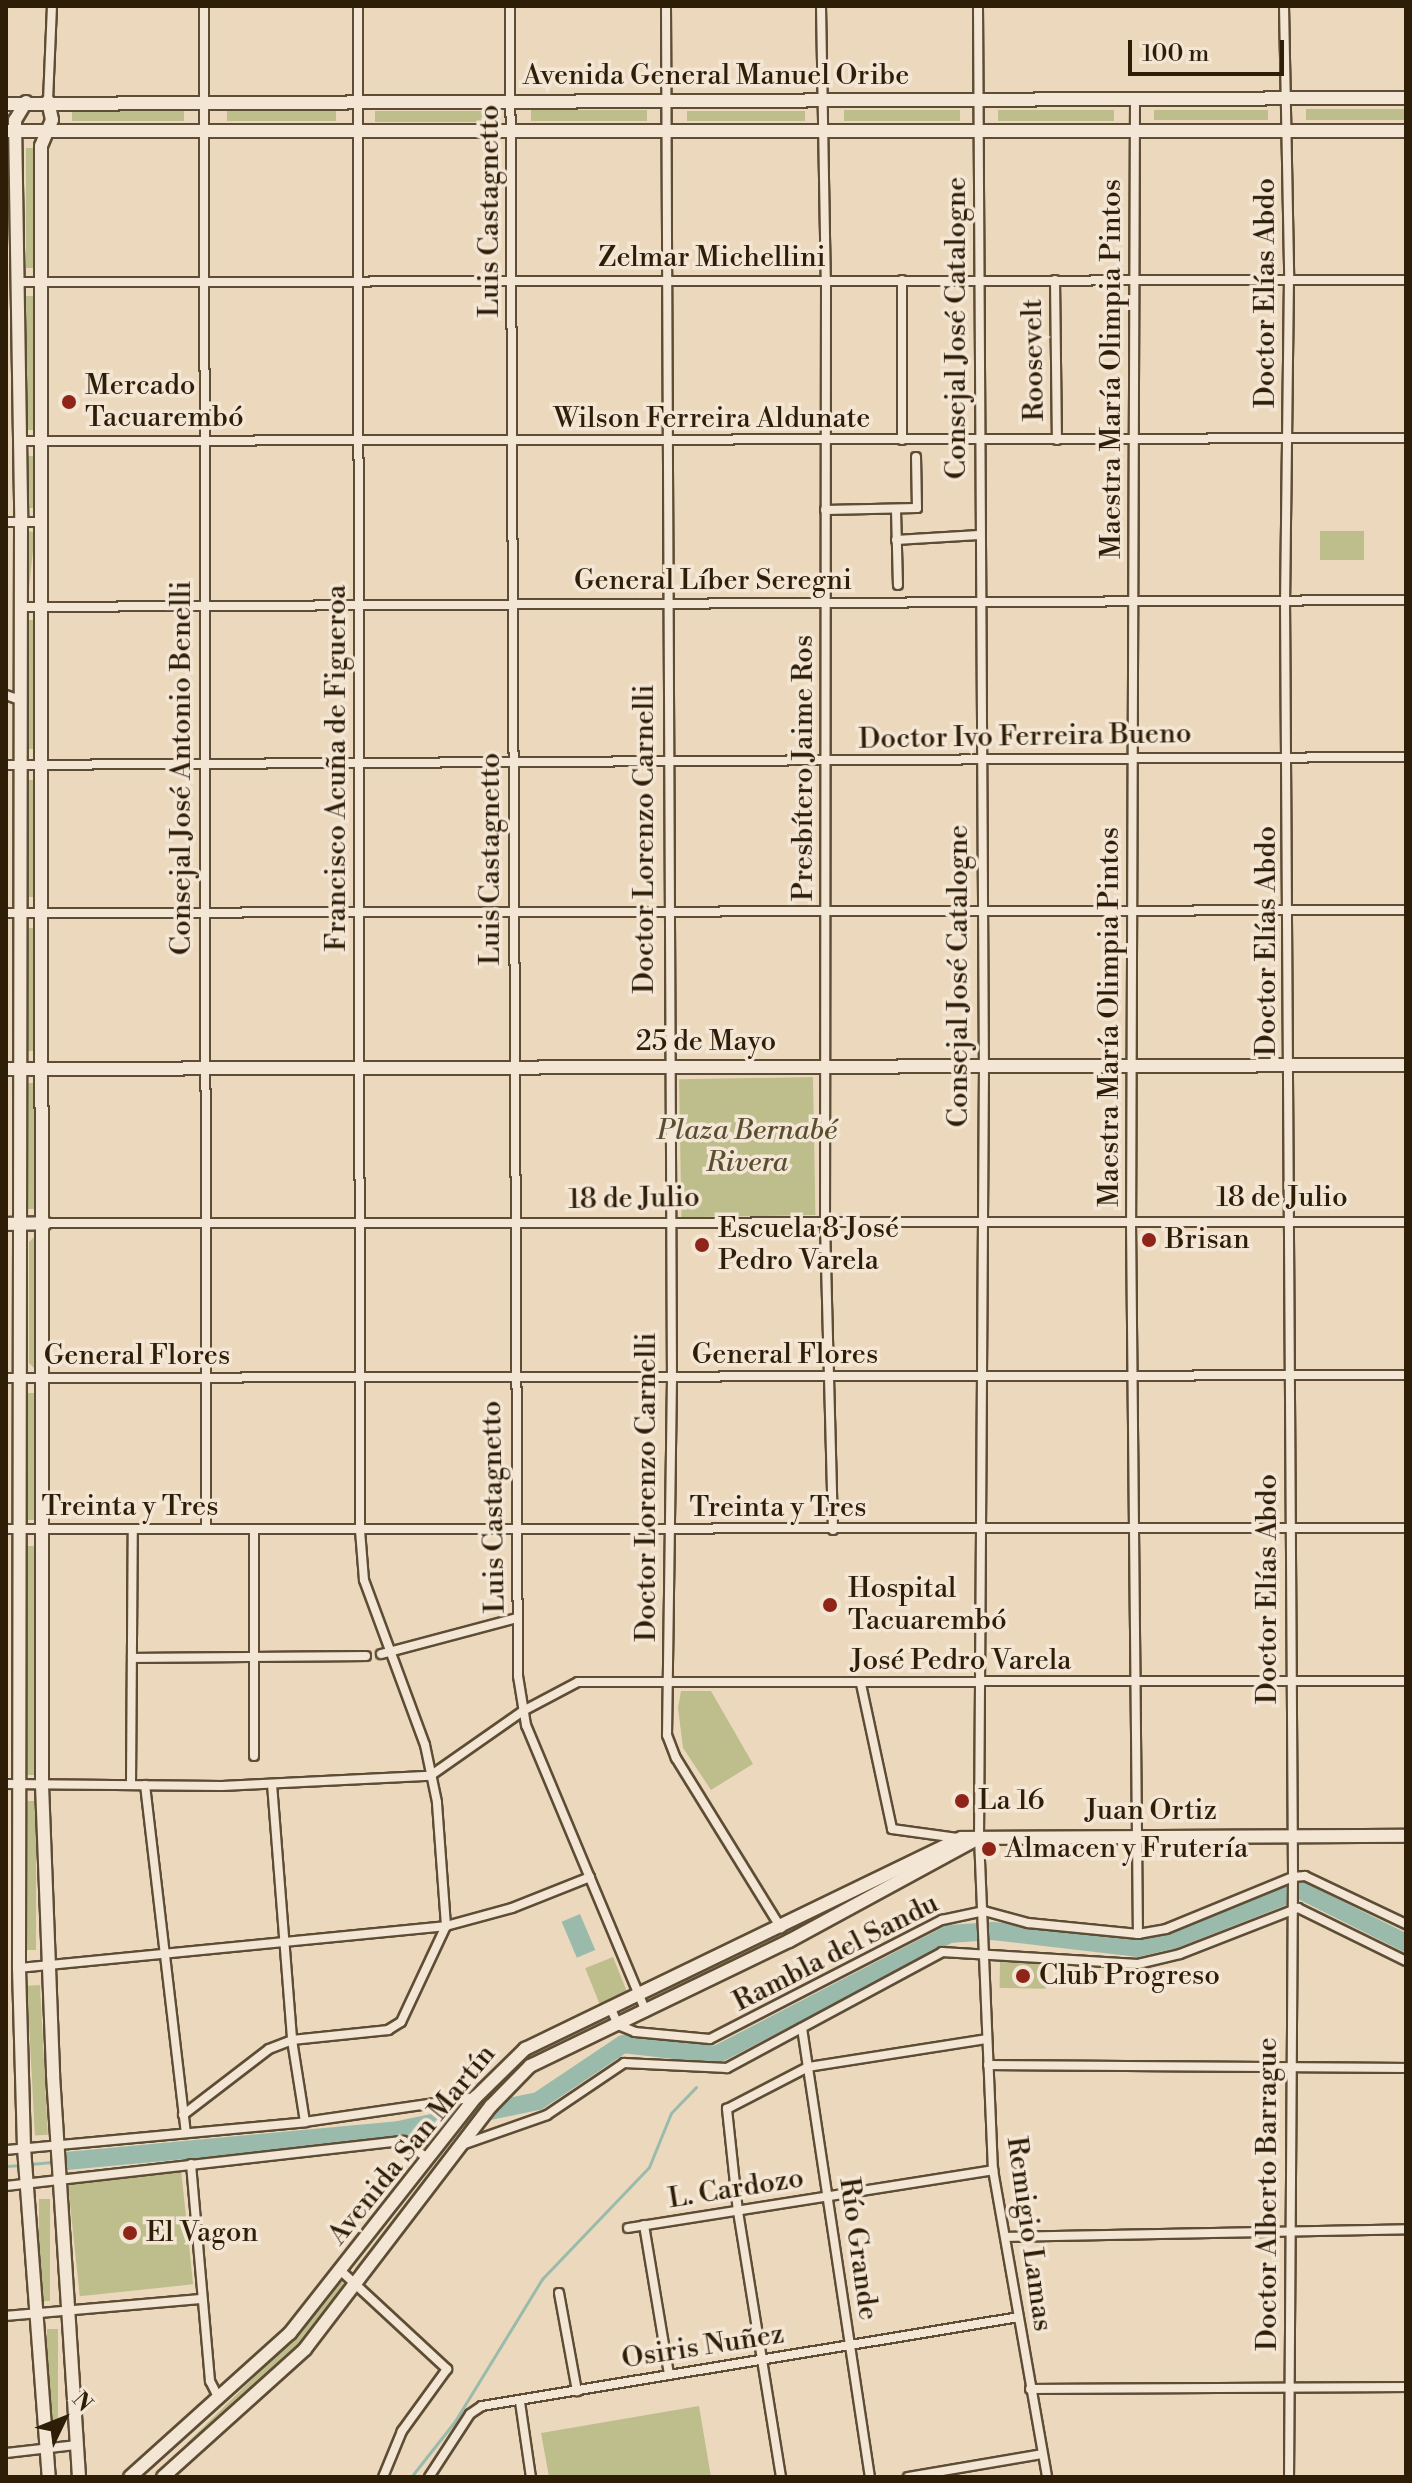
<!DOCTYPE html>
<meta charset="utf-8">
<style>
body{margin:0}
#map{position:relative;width:1412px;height:2483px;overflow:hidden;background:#ecd9bd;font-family:"Libre Bodoni",serif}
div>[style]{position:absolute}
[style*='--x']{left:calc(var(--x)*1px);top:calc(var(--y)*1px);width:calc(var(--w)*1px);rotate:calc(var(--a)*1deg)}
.green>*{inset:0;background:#bebe8d;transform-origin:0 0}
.water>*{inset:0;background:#9abbac;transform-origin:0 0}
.stream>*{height:3px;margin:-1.5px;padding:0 1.5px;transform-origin:1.5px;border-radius:1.5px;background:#9abbac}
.river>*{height:18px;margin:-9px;padding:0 9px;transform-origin:9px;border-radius:9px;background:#9abbac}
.roads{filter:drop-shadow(2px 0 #5e4d35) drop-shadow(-2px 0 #5e4d35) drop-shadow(0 2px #5e4d35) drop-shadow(0 -2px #5e4d35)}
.street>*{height:8px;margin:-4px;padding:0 4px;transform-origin:4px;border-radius:4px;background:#f3e6d4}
.secondary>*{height:12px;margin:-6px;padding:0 6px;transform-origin:6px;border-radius:6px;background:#f3e6d4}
.dots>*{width:22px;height:22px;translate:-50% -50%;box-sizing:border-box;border:4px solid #f3e6d4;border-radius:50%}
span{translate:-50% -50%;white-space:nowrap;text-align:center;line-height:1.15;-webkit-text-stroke:7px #f3e6d4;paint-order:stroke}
.street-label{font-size:28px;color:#2e1e08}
.poi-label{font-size:28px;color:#2e1e08}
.left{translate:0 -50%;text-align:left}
.park-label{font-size:28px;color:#594e30;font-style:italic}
.frame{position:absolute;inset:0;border:8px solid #2e1e08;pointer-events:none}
.north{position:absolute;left:24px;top:2379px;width:80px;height:80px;-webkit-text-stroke:6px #f3e6d4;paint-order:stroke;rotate:47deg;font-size:22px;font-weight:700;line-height:32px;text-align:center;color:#2e1e08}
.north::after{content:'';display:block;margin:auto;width:28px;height:36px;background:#2e1e08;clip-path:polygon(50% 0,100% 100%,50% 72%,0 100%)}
.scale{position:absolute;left:1128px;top:40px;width:156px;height:36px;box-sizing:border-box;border:4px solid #2e1e08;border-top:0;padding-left:10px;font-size:24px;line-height:28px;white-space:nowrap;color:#2e1e08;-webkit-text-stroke:6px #f3e6d4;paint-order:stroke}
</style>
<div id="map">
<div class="green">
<div style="left:1406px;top:109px;width:11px;height:100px;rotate:90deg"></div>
<div style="left:647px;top:110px;width:11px;height:116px;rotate:90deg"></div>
<div style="left:844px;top:110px;width:116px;height:11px"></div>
<div style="left:998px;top:110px;width:116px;height:11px"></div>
<div style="left:1154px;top:110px;width:114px;height:10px"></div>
<div style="left:184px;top:111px;width:10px;height:112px;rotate:90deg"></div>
<div style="left:227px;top:111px;width:109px;height:10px"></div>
<div style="left:375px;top:111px;width:119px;height:11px"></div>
<div style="left:687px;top:111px;width:118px;height:10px"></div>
<div style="clip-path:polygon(6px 144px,9px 148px,6px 336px)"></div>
<div style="left:26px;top:148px;width:8px;height:120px"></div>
<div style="left:26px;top:296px;width:8px;height:134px"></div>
<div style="left:26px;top:456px;width:8px;height:52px"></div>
<div style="left:26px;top:531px;width:9px;height:58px;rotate:6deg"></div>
<div style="left:1320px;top:531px;width:44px;height:29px"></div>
<div style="left:27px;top:620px;width:8px;height:129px"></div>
<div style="left:26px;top:780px;width:8px;height:117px"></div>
<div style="left:27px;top:928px;width:8px;height:123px"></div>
<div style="left:813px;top:1077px;width:138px;height:134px;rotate:89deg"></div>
<div style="left:27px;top:1083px;width:8px;height:126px"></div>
<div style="clip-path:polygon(35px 1236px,38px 1238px,34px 1368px,29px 1363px,29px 1242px)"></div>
<div style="left:28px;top:1393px;width:11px;height:127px"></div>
<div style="left:27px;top:1546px;width:11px;height:229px"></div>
<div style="clip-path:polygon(681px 1691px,711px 1691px,753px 1764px,711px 1790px,683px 1748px,678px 1708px)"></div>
<div style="left:26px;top:1801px;width:10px;height:149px"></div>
<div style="clip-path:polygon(942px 1852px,794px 1933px,660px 1993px,793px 1929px)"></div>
<div style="left:613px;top:1957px;width:38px;height:30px;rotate:68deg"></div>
<div style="left:1000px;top:1962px;width:46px;height:26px;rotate:1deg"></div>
<div style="left:40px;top:1985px;width:150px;height:13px;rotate:87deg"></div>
<div style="clip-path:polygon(600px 2020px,536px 2054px,486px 2104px,522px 2059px)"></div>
<div style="clip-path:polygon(452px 2147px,359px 2270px,355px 2268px,441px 2157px)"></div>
<div style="left:181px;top:2169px;width:116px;height:114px;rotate:84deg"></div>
<div style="left:39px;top:2199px;width:11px;height:102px"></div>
<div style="clip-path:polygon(340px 2281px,347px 2286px,281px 2365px,192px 2444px,187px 2443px,274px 2358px)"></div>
<div style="left:47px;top:2329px;width:11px;height:104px"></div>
<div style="clip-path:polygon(699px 2406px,711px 2477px,549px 2477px,541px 2433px)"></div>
</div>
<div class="water">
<div style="left:580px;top:1914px;width:39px;height:20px;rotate:67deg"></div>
</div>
<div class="stream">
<div style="--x:30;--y:2164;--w:25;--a:-5"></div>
<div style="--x:6;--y:2166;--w:17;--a:-3"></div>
<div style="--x:411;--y:2477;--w:71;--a:-51.8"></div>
<div style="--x:455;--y:2421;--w:167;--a:-58.5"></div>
<div style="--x:542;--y:2279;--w:155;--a:-46.3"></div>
<div style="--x:649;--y:2167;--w:58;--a:-67.8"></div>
<div style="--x:671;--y:2113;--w:36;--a:-46"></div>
</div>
<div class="river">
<div style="--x:66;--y:2161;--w:333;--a:-5.3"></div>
<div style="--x:398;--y:2130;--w:143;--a:-11.7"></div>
<div style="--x:538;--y:2101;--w:102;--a:-33.8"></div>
<div style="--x:623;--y:2044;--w:94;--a:6.7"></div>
<div style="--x:716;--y:2055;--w:263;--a:-27.4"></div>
<div style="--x:949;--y:1934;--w:44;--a:-3.9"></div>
<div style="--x:993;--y:1931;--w:145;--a:6.7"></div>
<div style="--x:1137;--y:1948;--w:37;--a:-13"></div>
<div style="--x:1173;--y:1940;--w:136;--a:-21.5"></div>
<div style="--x:1300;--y:1890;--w:119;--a:26.6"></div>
</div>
<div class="roads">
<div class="street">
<div style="--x:204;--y:6;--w:1523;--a:89.92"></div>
<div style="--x:510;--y:6;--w:1670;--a:89.73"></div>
<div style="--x:518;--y:1676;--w:50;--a:80.7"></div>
<div style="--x:526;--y:1725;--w:311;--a:67.3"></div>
<div style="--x:666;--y:6;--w:1372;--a:89.75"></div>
<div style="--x:672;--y:1378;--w:357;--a:90.8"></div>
<div style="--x:667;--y:1735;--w:25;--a:69"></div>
<div style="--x:676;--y:1758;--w:200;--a:58.3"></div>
<div style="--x:821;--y:6;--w:273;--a:89"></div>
<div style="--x:826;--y:279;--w:945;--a:90.06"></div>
<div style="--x:825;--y:1224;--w:306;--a:88.5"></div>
<div style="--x:978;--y:6;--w:1059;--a:89.68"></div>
<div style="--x:984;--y:1065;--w:772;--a:90.37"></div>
<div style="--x:979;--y:1837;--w:333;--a:87.6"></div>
<div style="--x:993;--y:2170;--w:312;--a:80"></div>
<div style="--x:1284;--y:6;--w:272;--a:88.9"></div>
<div style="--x:1289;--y:278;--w:322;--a:90.7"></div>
<div style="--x:1285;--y:600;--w:1277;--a:89.64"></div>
<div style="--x:1293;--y:1877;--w:600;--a:90.38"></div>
<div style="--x:48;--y:101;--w:95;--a:-87.6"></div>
<div style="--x:1135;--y:101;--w:1121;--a:90.2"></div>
<div style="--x:1131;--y:1222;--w:712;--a:89.44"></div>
<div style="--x:1055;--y:280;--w:160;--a:89.3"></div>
<div style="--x:19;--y:282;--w:1387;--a:-0.08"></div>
<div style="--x:902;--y:440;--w:160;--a:-90"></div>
<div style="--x:19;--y:441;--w:1387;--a:-0.12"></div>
<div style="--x:825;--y:510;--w:92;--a:-1.2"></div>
<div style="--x:917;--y:508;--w:51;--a:-91.1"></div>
<div style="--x:896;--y:510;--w:75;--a:88.5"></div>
<div style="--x:6;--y:522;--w:36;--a:0"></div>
<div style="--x:896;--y:540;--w:83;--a:-3.4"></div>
<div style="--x:20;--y:607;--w:1386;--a:-0.29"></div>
<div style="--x:6;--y:695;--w:15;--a:20"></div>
<div style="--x:6;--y:765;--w:1400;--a:-0.33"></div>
<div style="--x:6;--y:913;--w:1400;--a:-0.12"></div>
<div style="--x:45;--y:1223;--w:1361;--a:-0.04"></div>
<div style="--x:6;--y:1378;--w:1400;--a:-0.12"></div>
<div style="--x:6;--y:1529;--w:1400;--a:-0.04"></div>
<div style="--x:254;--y:1529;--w:227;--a:90"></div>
<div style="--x:381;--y:1654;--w:141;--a:-14.8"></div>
<div style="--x:132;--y:1658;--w:234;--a:-0.5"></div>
<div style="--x:861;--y:1684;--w:148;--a:77.9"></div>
<div style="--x:892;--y:1829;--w:66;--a:7.9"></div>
<div style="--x:6;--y:1784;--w:216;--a:0.5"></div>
<div style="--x:222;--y:1786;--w:208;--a:-2.8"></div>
<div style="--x:430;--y:1776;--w:113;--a:-35"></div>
<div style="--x:523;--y:1711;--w:62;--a:-27.8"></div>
<div style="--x:578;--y:1682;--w:828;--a:-0.07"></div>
<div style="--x:131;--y:1784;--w:255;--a:-89.6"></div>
<div style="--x:272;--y:1784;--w:257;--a:85.5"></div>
<div style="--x:292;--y:2040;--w:83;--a:81"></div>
<div style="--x:145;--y:1785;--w:349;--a:83.3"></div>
<div style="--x:19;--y:1968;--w:429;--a:-5.6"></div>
<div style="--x:446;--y:1926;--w:68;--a:-15.3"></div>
<div style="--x:512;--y:1908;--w:84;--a:-21.7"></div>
<div style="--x:611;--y:2009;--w:17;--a:66"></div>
<div style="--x:618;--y:2025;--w:18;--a:22"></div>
<div style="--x:635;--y:2032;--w:75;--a:5.3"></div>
<div style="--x:710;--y:2039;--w:261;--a:-27.2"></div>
<div style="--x:942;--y:1920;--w:43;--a:-12.1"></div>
<div style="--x:984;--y:1911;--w:46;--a:15.3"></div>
<div style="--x:1028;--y:1923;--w:111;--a:5.7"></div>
<div style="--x:1138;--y:1934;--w:28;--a:-10"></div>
<div style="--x:1166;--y:1929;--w:137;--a:-22.3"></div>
<div style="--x:1293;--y:1877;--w:12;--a:-5"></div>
<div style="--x:1305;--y:1876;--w:112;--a:25.4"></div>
<div style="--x:802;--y:2028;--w:454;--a:81.4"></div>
<div style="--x:988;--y:2065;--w:418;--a:0.4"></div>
<div style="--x:183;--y:2115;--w:108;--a:-37.5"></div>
<div style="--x:269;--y:2049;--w:25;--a:-21"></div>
<div style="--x:292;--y:2040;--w:97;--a:-5.9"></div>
<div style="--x:388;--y:2030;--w:15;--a:-32"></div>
<div style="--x:401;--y:2022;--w:106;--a:-64.9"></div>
<div style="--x:446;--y:1926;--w:124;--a:-94.2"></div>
<div style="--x:437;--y:1802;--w:58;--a:-101.9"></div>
<div style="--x:425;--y:1745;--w:176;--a:-110.3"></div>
<div style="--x:364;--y:1580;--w:50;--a:-94.6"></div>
<div style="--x:360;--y:1530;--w:1524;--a:-90.08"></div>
<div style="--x:462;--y:2145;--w:90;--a:-19.4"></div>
<div style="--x:547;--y:2115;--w:93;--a:-34"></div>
<div style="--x:624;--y:2063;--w:103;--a:2.8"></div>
<div style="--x:727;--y:2068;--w:244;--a:-28.3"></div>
<div style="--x:942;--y:1952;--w:196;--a:3.5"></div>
<div style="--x:1138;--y:1964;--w:43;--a:-13.4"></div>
<div style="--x:1180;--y:1954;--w:127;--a:-21.3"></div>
<div style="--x:1298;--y:1908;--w:120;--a:26.1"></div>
<div style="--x:6;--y:2150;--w:300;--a:-5.3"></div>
<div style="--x:305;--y:2122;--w:173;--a:-8.3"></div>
<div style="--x:191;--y:2164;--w:218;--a:85"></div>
<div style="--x:210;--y:2381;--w:20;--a:63"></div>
<div style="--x:6;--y:2186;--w:400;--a:-6.5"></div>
<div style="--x:403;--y:2141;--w:29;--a:35"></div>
<div style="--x:644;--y:2225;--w:152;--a:80.5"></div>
<div style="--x:628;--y:2228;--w:370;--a:-9"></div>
<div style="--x:1006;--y:2237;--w:400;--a:-1.1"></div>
<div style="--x:340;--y:2270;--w:146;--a:42.8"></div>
<div style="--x:447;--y:2369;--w:77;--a:126"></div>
<div style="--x:402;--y:2431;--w:50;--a:112.4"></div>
<div style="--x:559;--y:2293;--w:100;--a:79.6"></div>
<div style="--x:6;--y:2316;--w:197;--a:-5"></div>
<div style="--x:1030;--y:2389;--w:376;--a:-0.3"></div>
<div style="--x:520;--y:2402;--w:76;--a:81.7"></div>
<div style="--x:6;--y:2453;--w:70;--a:-6.5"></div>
<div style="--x:429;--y:2477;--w:75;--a:-56.9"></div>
<div style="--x:470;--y:2414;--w:14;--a:-34"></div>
<div style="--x:482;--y:2406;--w:544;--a:-9.41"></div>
<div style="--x:781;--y:2477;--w:268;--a:-99.2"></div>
<div style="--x:738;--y:2212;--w:104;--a:-96.1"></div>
<div style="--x:727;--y:2109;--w:91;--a:-27.4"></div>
<div style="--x:808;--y:2067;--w:181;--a:-8.9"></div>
<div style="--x:908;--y:2477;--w:136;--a:-9.7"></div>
</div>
<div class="secondary">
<div style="--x:48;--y:101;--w:19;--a:78"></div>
<div style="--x:52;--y:120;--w:28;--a:113"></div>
<div style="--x:41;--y:146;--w:1639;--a:89.97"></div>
<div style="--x:42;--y:1785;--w:290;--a:87.8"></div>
<div style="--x:53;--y:2075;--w:403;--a:86.3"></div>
<div style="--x:26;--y:102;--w:21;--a:121"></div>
<div style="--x:15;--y:120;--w:402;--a:89.1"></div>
<div style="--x:21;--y:522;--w:1446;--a:90.08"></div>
<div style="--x:19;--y:1968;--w:180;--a:88.4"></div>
<div style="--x:24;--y:2148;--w:330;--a:85.7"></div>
<div style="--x:6;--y:104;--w:1400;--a:-0.25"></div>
<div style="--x:6;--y:131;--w:1400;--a:0"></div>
<div style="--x:6;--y:1069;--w:1400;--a:-0.16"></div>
<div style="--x:6;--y:1224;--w:39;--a:-1"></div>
<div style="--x:130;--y:2477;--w:215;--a:-42"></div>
<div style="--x:290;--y:2333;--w:300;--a:-51.8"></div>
<div style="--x:476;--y:2097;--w:69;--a:-44.4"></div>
<div style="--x:525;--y:2049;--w:484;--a:-25.8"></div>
<div style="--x:961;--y:1838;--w:445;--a:-0.3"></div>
<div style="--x:163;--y:2477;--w:191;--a:-42"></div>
<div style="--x:305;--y:2349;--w:306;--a:-52.6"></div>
<div style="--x:491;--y:2106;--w:56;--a:-45.7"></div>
<div style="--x:530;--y:2066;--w:288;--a:-25.8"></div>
<div style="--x:789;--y:1941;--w:214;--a:-28.5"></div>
</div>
</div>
<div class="dots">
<div style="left:69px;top:402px;background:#8f2418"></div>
<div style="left:1149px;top:1240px;background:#8f2418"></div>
<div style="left:702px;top:1245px;background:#8f2418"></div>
<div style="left:830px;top:1605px;background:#8f2418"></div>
<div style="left:962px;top:1801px;background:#8f2418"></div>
<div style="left:989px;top:1849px;background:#8f2418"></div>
<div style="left:1023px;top:1976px;background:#8f2418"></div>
<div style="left:130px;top:2233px;background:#8f2418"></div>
</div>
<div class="street-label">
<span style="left:716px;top:76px">Avenida General Manuel Oribe</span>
<span style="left:490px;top:211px;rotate:-90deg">Luis Castagnetto</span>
<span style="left:712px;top:258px">Zelmar Michellini</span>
<span style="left:1266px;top:293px;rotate:-90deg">Doctor Elías Abdo</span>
<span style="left:957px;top:328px;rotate:-90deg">Consejal José Catalogne</span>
<span style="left:1034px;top:360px;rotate:-91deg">Roosevelt</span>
<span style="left:1112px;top:369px;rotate:-90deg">Maestra María Olimpia Pintos</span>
<span style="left:712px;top:419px">Wilson Ferreira Aldunate</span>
<span style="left:713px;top:581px">General Líber Seregni</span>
<span style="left:1025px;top:737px;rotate:-1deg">Doctor Ivo Ferreira Bueno</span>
<span style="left:182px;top:768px;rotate:-90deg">Consejal José Antonio Benelli</span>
<span style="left:337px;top:768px;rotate:-90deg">Francisco Acuña de Figueroa</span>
<span style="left:804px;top:768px;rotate:-90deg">Presbítero Jaime Ros</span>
<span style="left:645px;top:839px;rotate:-90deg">Doctor Lorenzo Carnelli</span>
<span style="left:491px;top:859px;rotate:-90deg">Luis Castagnetto</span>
<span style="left:1267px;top:941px;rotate:-90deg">Doctor Elías Abdo</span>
<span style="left:959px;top:976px;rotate:-90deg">Consejal José Catalogne</span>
<span style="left:1110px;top:1017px;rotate:-90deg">Maestra María Olimpia Pintos</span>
<span style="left:706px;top:1042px">25 de Mayo</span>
<span style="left:1282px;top:1198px">18 de Julio</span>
<span style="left:634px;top:1199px;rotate:-1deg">18 de Julio</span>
<span style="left:785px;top:1355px">General Flores</span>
<span style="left:137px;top:1356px">General Flores</span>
<span style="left:647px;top:1487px;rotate:-90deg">Doctor Lorenzo Carnelli</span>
<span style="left:130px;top:1507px">Treinta y Tres</span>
<span style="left:494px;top:1507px;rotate:-91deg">Luis Castagnetto</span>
<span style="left:778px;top:1508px">Treinta y Tres</span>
<span style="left:1268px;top:1589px;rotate:-90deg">Doctor Elías Abdo</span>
<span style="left:961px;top:1661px">José Pedro Varela</span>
<span style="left:1151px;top:1811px">Juan Ortiz</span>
<span style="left:836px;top:1953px;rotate:-27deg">Rambla del Sandu</span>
<span style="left:412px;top:2145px;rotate:-51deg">Avenida San Martín</span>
<span style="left:736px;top:2189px;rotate:-9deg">L. Cardozo</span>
<span style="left:1268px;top:2194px;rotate:-90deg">Doctor Alberto Barrague</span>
<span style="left:1029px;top:2234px;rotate:82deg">Remigio Lamas</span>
<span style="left:858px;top:2249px;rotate:82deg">Río Grande</span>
<span style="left:703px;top:2347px;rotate:-9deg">Osiris Nuñez</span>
</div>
<div class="poi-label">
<span class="left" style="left:85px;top:402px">Mercado<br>Tacuarembó</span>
<span class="left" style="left:718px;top:1245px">Escuela 8 José<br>Pedro Varela</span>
<span class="left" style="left:1165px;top:1240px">Brisan</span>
<span class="left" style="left:848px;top:1605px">Hospital<br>Tacuarembó</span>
<span class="left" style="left:978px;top:1801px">La 16</span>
<span class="left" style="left:1005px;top:1849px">Almacen y Frutería</span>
<span class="left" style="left:1039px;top:1976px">Club Progreso</span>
<span class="left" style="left:146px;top:2233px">El Vagon</span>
</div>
<div class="park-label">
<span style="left:747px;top:1147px">Plaza Bernabé<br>Rivera</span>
</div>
<div class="frame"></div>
<div class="north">N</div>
<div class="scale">100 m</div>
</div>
